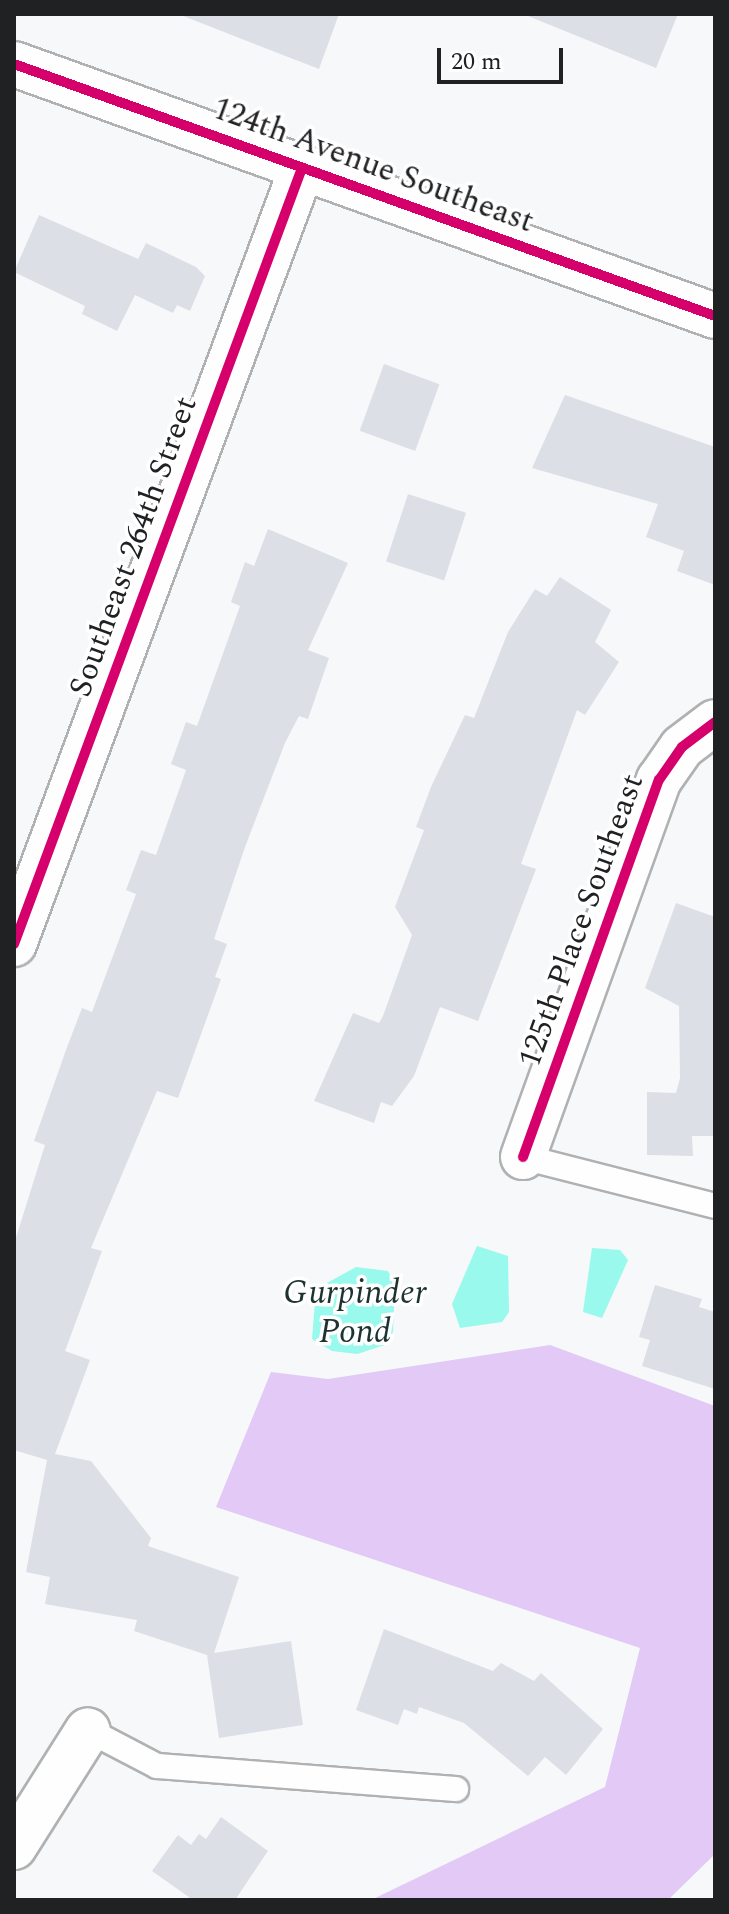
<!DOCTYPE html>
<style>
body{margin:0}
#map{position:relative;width:729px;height:1914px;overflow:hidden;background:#f6f8fa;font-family:Spectral,serif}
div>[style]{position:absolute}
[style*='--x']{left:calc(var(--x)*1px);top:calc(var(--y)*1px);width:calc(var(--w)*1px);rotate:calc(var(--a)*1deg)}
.forest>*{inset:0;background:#e2c9f6}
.water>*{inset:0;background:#98f9ec}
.building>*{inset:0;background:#dddfe7;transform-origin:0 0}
.roads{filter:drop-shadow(2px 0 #b0b1b2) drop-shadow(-2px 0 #b0b1b2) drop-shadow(0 2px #b0b1b2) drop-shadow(0 -2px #b0b1b2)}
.service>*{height:24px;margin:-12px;padding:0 12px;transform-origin:12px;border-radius:12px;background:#fefefe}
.minor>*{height:44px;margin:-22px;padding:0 22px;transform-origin:22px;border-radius:22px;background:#fefefe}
.tertiary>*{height:44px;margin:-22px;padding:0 22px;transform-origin:22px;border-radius:22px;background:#fefefe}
.cycleway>*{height:10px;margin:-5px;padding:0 5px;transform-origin:5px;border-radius:5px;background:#d6006c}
span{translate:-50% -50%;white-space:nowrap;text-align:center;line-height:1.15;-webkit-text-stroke:7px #fff;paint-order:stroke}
.street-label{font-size:32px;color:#202123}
.water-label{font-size:34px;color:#1c3330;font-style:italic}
.frame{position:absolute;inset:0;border:16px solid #202123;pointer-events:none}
.scale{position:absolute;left:437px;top:48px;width:126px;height:36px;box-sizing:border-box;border:4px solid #202123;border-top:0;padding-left:10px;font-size:24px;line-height:28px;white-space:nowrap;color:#202123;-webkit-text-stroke:6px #fff;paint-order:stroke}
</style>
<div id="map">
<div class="forest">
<div style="clip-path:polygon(550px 1345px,715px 1406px,715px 1854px,668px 1900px,371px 1900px,605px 1787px,640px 1648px,216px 1507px,271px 1372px,328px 1379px)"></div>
</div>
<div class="water">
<div style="clip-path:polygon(477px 1246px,508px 1256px,509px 1312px,502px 1322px,460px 1328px,452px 1304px)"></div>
<div style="clip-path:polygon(592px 1248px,620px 1250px,628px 1260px,602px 1318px,583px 1312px)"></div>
<div style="clip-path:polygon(356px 1267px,388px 1271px,395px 1285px,393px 1332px,385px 1345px,357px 1354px,332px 1351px,312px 1339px,316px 1289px)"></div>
</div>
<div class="building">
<div style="clip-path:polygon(178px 14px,339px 14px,319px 69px)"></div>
<div style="clip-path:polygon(523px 14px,678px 14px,656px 68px)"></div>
<div style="clip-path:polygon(39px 215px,138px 259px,146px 243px,196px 267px,205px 276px,190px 311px,177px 305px,173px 313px,135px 295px,117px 331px,82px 314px,85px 306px,14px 272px)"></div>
<div style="left:384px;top:364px;width:59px;height:71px;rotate:20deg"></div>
<div style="clip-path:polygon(565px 395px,715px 447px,715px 585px,677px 571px,684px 551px,646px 537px,658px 504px,532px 468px)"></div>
<div style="left:408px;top:494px;width:61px;height:71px;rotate:18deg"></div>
<div style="clip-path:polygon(268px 529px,348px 563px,308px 650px,329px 658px,308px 719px,299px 716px,285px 743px,245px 847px,214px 939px,227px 944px,215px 977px,221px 979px,178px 1098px,157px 1091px,91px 1248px,102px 1251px,65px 1351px,90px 1360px,55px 1454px,91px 1461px,151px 1538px,148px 1546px,239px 1577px,214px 1653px,291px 1641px,303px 1725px,219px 1738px,207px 1655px,134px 1631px,137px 1620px,45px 1604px,50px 1577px,26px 1572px,47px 1460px,14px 1450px,14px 1244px,45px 1145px,34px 1141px,66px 1050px,82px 1008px,92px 1012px,136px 894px,126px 890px,141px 850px,156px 855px,186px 770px,171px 764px,186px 722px,197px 726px,240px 606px,231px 602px,245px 562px,254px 566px)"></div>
<div style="clip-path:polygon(560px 577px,611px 610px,595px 642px,619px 662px,585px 715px,577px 710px,521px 864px,536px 869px,478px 1021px,440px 1007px,414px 1076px,392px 1106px,381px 1102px,374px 1123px,314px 1101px,353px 1013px,379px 1023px,383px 1016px,412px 935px,395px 907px,424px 830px,416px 827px,431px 787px,465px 715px,474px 718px,508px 632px,535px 589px,547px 596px)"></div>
<div style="clip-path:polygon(676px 903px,715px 917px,715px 1136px,692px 1136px,693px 1156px,647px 1155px,647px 1092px,676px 1093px,680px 1078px,679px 1006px,645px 988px)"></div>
<div style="clip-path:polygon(655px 1285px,702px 1299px,699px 1307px,715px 1312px,715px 1389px,642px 1366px,650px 1340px,639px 1337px)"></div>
<div style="clip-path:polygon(384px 1629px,493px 1671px,501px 1663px,534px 1681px,541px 1673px,603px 1729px,566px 1775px,545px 1757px,528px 1776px,464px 1723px,419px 1707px,417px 1714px,404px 1709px,398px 1725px,356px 1710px)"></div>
<div style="clip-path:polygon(221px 1817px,268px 1851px,235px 1900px,193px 1900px,152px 1871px,178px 1835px,191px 1845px,199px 1834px,206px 1839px)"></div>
</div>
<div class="roads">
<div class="service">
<div style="--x:523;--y:1157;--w:198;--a:14.3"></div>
<div style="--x:88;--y:1730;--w:78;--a:27.6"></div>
<div style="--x:157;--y:1766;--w:300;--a:4.4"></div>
</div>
<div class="minor">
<div style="--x:14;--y:944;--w:828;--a:-69.64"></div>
<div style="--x:523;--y:1157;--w:401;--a:-70.2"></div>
<div style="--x:659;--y:780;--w:40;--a:-55.1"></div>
<div style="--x:682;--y:747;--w:41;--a:-37.1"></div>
<div style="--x:14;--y:1847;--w:138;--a:-57.7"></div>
</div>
<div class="tertiary">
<div style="--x:14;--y:64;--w:745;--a:19.77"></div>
</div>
</div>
<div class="cycleway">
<div style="--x:14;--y:64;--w:745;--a:19.77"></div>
<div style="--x:14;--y:944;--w:828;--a:-69.64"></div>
<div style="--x:523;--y:1157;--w:401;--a:-70.2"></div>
<div style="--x:659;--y:780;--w:40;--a:-55.1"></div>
<div style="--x:682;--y:747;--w:41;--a:-37.1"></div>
</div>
<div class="street-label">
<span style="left:373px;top:166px;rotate:20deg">124th Avenue Southeast</span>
<span style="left:134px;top:547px;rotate:-70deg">Southeast 264th Street</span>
<span style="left:582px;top:921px;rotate:-70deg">125th Place Southeast</span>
</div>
<div class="water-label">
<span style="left:355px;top:1313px">Gurpinder<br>Pond</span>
</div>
<div class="frame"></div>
<div class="scale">20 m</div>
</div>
